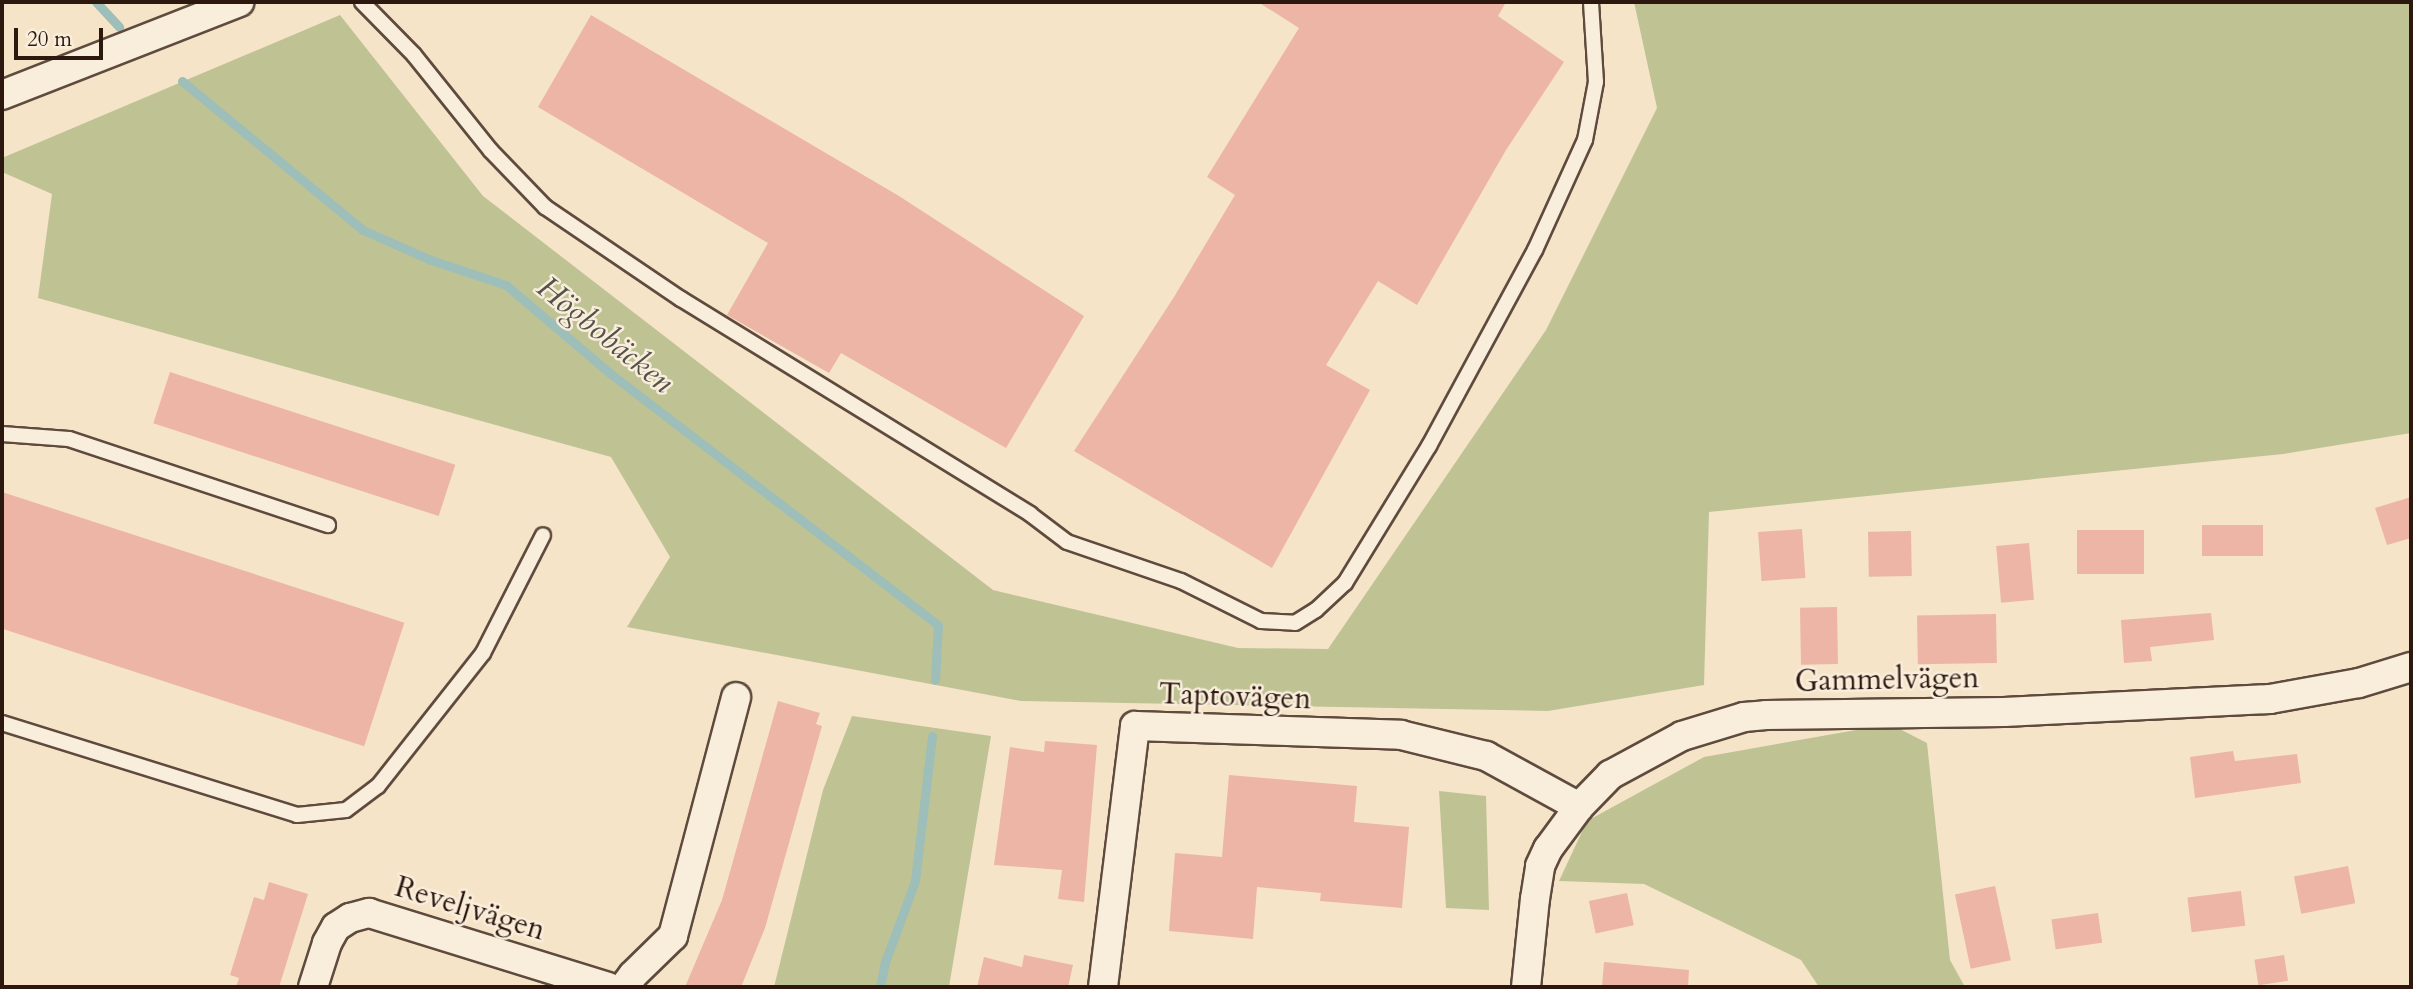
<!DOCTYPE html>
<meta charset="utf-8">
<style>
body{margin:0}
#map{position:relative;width:2413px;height:989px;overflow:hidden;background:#f6e4c8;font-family:Cardo,serif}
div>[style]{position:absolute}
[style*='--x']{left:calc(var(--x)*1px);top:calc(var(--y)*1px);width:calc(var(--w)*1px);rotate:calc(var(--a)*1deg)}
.green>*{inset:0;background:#bfc394}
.stream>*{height:9px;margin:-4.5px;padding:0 4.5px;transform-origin:4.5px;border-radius:4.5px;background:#9dbeb9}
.building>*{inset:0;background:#ecb5a6;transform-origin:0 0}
.roads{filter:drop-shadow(2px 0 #5f4b3e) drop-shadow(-2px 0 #5f4b3e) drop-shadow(0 2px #5f4b3e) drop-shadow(0 -2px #5f4b3e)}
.lane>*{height:14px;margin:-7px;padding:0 7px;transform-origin:7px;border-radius:7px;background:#f9eddb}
.street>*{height:28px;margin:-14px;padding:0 14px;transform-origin:14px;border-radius:14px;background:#f9eddb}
span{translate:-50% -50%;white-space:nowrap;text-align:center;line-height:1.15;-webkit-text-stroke:5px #f9eddb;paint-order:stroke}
.street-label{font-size:30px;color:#2d1810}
.water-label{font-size:32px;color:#54524b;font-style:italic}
.frame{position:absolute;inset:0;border:4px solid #2d1810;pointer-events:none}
.scale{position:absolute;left:14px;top:28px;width:89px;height:32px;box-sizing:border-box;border:4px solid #2d1810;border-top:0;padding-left:9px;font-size:21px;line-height:24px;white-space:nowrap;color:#2d1810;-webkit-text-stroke:5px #f9eddb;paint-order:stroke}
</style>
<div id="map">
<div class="green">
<div style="clip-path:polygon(1634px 2px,2411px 2px,2411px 433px,2283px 454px,1709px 512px,1704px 685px,1548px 711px,1021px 701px,627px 627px,670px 557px,611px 457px,38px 298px,52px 194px,2px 172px,2px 158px,340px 15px,483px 196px,993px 590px,1238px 648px,1328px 649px,1546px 330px,1657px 108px)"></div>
<div style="clip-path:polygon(852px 716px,991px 736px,949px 987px,774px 987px,823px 790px)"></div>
<div style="clip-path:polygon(1890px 724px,1927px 743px,1950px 960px,1965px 987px,1819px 987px,1801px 960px,1644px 884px,1559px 881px,1587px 821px,1704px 757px)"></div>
<div style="clip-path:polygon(1439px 791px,1486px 796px,1489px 910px,1446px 908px)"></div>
</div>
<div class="stream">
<div style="--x:96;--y:2;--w:34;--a:47"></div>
<div style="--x:182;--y:81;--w:234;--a:39.5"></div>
<div style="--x:363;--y:230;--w:74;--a:23.8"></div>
<div style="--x:431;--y:260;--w:79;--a:18.4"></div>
<div style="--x:506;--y:285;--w:138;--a:40.3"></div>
<div style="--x:611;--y:374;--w:412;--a:37.5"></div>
<div style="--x:938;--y:625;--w:55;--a:93.1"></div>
<div style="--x:880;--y:987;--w:25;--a:-79"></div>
<div style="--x:885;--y:962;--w:86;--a:-69.7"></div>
<div style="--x:915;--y:881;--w:146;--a:-83.3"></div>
</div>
<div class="building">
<div style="clip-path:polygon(1258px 2px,1506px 2px,1498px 16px,1564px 62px,1506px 150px,1417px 305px,1378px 281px,1326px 365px,1370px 390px,1272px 568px,1074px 451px,1174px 297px,1235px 195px,1207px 177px,1299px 28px)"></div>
<div style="clip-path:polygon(591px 15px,899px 196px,1084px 316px,1006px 448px,841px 353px,829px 373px,727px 315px,768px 243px,538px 107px)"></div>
<div style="left:170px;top:372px;width:300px;height:54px;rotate:18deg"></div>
<div style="left:2px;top:492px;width:423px;height:130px;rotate:18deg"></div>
<div style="clip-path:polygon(2411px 497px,2411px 538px,2387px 545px,2375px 508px)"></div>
<div style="left:2263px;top:525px;width:31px;height:61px;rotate:90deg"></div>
<div style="left:1802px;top:529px;width:49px;height:44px;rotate:86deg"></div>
<div style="left:2144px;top:530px;width:44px;height:67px;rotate:90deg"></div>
<div style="left:1911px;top:531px;width:45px;height:43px;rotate:89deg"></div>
<div style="left:2029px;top:543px;width:57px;height:33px;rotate:85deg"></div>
<div style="left:1837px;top:607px;width:57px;height:37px;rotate:89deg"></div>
<div style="clip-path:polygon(2211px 613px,2214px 640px,2150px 647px,2152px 661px,2124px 663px,2121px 620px)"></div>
<div style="left:1996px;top:614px;width:49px;height:79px;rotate:89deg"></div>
<div style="clip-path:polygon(778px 701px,820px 713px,816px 724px,822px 726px,765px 928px,741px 987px,685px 987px,722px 900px)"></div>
<div style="clip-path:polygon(1045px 741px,1097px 745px,1084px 902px,1058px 899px,1062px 870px,994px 865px,1010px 747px,1044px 752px)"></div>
<div style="clip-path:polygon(2233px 751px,2235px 761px,2297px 754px,2301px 783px,2195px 798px,2190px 757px)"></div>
<div style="clip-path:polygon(1229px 775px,1357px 786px,1354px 822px,1409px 827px,1402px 908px,1320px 901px,1321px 893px,1257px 887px,1253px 939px,1169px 931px,1175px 853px,1222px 857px)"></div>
<div style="left:2348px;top:866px;width:38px;height:55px;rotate:79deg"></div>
<div style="clip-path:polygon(269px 882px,308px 894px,279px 987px,236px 987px,239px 978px,230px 975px,254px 897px,264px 900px)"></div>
<div style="left:1995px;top:886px;width:76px;height:41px;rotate:78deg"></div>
<div style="left:2241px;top:891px;width:35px;height:54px;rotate:83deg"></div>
<div style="left:1627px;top:893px;width:33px;height:39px;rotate:78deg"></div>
<div style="left:2098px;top:913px;width:30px;height:47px;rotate:82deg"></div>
<div style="clip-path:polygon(1024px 955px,1073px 965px,1068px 987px,977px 987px,984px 957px,1022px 967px)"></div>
<div style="left:2284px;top:955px;width:26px;height:30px;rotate:81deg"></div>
<div style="clip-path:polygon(1604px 962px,1689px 970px,1688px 987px,1602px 987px)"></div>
</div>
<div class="roads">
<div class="lane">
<div style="--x:362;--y:2;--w:74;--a:45.5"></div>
<div style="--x:414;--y:55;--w:123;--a:51.3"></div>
<div style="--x:491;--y:151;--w:78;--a:46"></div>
<div style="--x:545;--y:207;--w:164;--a:34.1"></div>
<div style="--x:681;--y:299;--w:410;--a:31.6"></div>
<div style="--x:1030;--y:514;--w:46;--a:37.1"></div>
<div style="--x:1067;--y:542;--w:120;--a:18.9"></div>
<div style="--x:1181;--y:581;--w:89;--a:26.6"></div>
<div style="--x:1261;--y:621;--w:34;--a:3"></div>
<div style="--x:1295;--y:623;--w:25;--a:-32"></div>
<div style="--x:1316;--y:610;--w:40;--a:-43"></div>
<div style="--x:1345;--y:583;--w:161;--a:-58.5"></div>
<div style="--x:1429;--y:446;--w:223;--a:-61.6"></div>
<div style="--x:1535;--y:250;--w:121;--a:-65.6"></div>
<div style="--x:1585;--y:140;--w:59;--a:-79.3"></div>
<div style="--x:1596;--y:82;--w:80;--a:-93.6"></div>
<div style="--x:2;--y:434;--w:67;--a:4.3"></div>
<div style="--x:69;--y:439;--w:273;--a:18.4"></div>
<div style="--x:2;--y:723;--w:309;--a:17.3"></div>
<div style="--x:297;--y:815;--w:49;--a:-5.8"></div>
<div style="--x:346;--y:810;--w:40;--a:-37"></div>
<div style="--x:378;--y:786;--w:169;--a:-51.7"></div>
<div style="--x:483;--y:653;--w:132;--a:-63"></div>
</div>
<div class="street">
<div style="--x:2;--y:95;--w:255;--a:-21.4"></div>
<div style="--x:313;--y:987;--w:46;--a:-72.3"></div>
<div style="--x:327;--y:943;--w:18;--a:-61"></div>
<div style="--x:336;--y:927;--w:17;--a:-33"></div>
<div style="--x:350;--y:918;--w:20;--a:-15"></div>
<div style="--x:369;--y:913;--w:250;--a:17.2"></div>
<div style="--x:624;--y:987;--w:15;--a:-53"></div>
<div style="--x:633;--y:975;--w:56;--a:-44.3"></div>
<div style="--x:673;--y:936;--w:247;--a:-75.2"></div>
<div style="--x:1103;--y:987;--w:263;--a:-83"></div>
<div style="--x:1135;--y:726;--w:266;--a:1.9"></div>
<div style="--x:1401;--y:735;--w:88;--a:13.9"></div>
<div style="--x:1486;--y:756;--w:106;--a:28.7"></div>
<div style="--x:1526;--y:987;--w:88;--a:-84.2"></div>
<div style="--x:1535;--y:899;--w:33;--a:-81"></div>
<div style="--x:1540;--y:866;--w:19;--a:-65"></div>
<div style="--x:1548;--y:849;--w:52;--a:-53.6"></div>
<div style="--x:1579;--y:807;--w:45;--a:-45.9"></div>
<div style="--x:1610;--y:775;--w:82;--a:-28.4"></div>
<div style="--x:1682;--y:736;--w:65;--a:-17"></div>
<div style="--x:1744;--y:717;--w:22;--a:-5"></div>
<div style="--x:1766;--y:715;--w:238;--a:-0.7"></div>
<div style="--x:2004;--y:712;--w:266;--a:-2.8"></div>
<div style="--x:2270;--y:699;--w:90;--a:-10.2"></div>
<div style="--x:2359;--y:683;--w:54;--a:-17.1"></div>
</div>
</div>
<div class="street-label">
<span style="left:1887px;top:680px;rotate:-1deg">Gammelvägen</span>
<span style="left:1235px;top:697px;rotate:2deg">Taptovägen</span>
<span style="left:470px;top:909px;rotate:17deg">Reveljvägen</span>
</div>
<div class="water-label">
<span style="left:605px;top:335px;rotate:39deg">Högbobäcken</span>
</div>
<div class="frame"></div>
<div class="scale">20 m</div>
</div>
